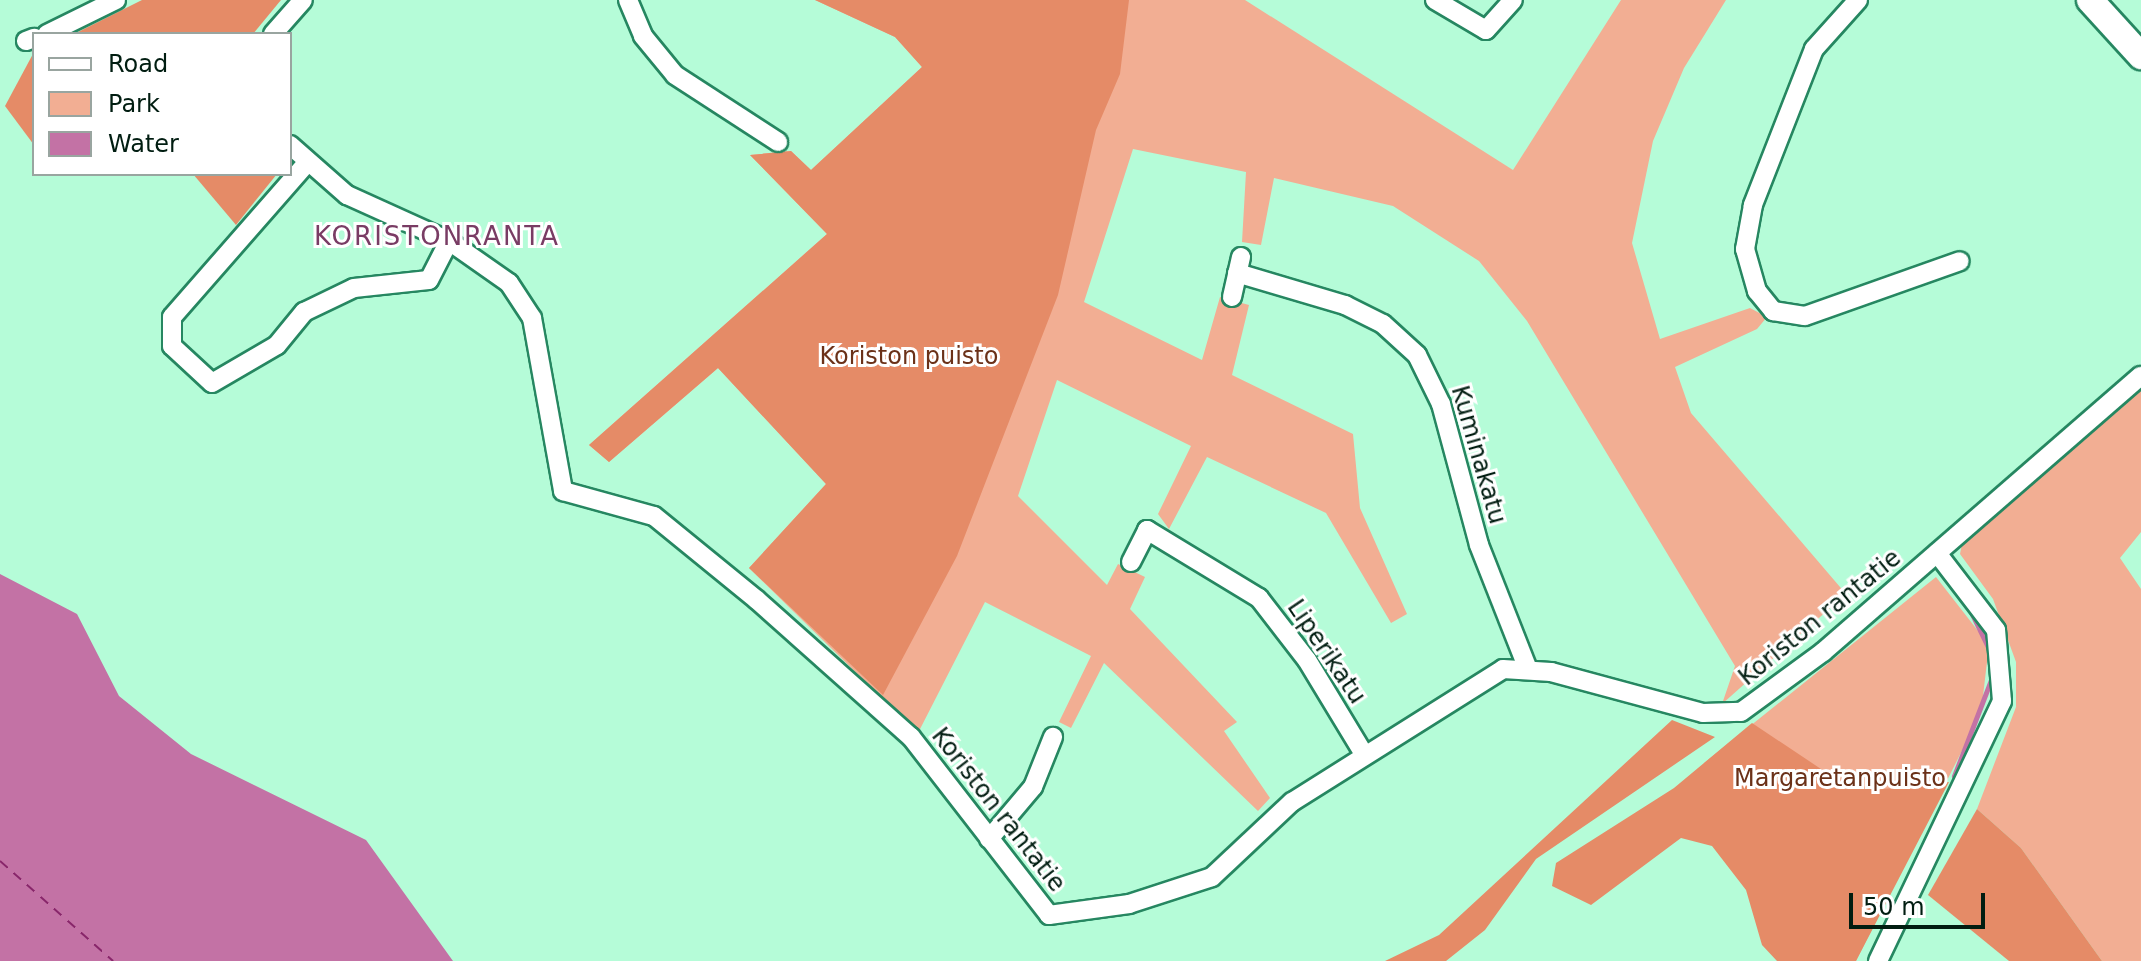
<!DOCTYPE html>
<style>
body{margin:0}
#map{position:relative;width:2141px;height:961px;overflow:hidden;background:#b5fcd8;font-family:"DejaVu Sans",sans-serif}
div>[style]{position:absolute}
[style*='--x']{left:calc(var(--x)*1px);top:calc(var(--y)*1px);width:calc(var(--w)*1px);rotate:calc(var(--a)*1deg)}
.green>*{inset:0;background:#f2ae93}
.forest>*{inset:0;background:#e58b67}
.water>*{inset:0;background:#c372a5}
.stream>*{height:5px;margin:-2.5px;padding:0 2.5px;transform-origin:2.5px;border-radius:2.5px;background:#c372a5}
.ferry>*{height:2px;margin-top:-1px;transform-origin:0;background:repeating-linear-gradient(90deg,#88266a 0 10px,transparent 0 18px)}
.roads{filter:drop-shadow(2px 0 #268761) drop-shadow(-2px 0 #268761) drop-shadow(0 2px #268761) drop-shadow(0 -2px #268761)}
.street>*{height:18px;margin:-9px;padding:0 9px;transform-origin:9px;border-radius:9px;background:#fff}
.secondary>*{height:26px;margin:-13px;padding:0 13px;transform-origin:13px;border-radius:13px;background:#fff}
span{translate:-50% -50%;white-space:nowrap;text-align:center;line-height:1.15;-webkit-text-stroke:6px #fff;paint-order:stroke}
.park-label{font-size:24px;color:#6b3118}
.street-label{font-size:24px;color:#011d11}
.neighbourhood-label{font-size:26px;color:#793c64;letter-spacing:2px}
.legend{position:absolute;left:32px;top:32px;width:260px;height:144px;box-sizing:border-box;background:#fff;border:2px solid #99a5a0;margin:0;padding:10px 14px;list-style:none;font-size:24px;color:#011d11}
.legend li{display:flex;align-items:center;gap:16px;height:40px}
.legend b{width:40px;border:2px solid #99a5a0}
.scale{position:absolute;left:1849px;top:893px;width:136px;height:36px;box-sizing:border-box;border:4px solid #011d11;border-top:0;padding-left:10px;font-size:24px;line-height:28px;white-space:nowrap;color:#011d11;-webkit-text-stroke:6px #fff;paint-order:stroke}
</style>
<div id="map">
<div class="green">
<div style="clip-path:polygon(815px 0,1245px 0,1513px 170px,1621px 0,1726px 0,1684px 68px,1653px 141px,1632px 243px,1660px 339px,1750px 308px,1767px 317px,1757px 329px,1675px 367px,1691px 413px,1846px 594px,1722px 704px,1735px 666px,1527px 321px,1479px 261px,1393px 206px,1274px 178px,1261px 245px,1242px 242px,1246px 172px,1133px 149px,1084px 302px,1202px 360px,1220px 297px,1249px 305px,1232px 375px,1353px 434px,1360px 508px,1407px 614px,1391px 623px,1326px 513px,1207px 457px,1169px 529px,1158px 514px,1191px 446px,1057px 380px,1018px 496px,1107px 585px,1118px 564px,1145px 577px,1130px 609px,1237px 722px,1224px 731px,1270px 798px,1258px 811px,1104px 663px,1071px 728px,1059px 722px,1091px 656px,985px 602px,918px 733px,749px 568px,826px 484px,718px 368px,609px 462px,589px 445px,827px 234px,750px 155px,791px 151px,811px 170px,922px 67px,895px 37px)"></div>
<div style="clip-path:polygon(2141px 390px,2141px 532px,2120px 558px,2141px 589px,2141px 961px,2102px 961px,2021px 848px,1977px 809px,2016px 707px,2016px 662px,1993px 599px,1960px 554px,1962px 544px)"></div>
<div style="clip-path:polygon(1936px 577px,1989px 645px,1981px 713px,1856px 961px,1777px 961px,1799px 889px,1704px 763px)"></div>
</div>
<div class="forest">
<div style="clip-path:polygon(142px 0,281px 0,253px 34px,74px 34px)"></div>
<div style="clip-path:polygon(815px 0,1129px 0,1120px 74px,1096px 130px,1058px 295px,957px 556px,883px 695px,749px 568px,826px 484px,718px 368px,609px 462px,589px 445px,827px 234px,750px 155px,791px 151px,811px 170px,922px 67px,895px 37px)"></div>
<div style="clip-path:polygon(34px 52px,34px 145px,5px 106px)"></div>
<div style="clip-path:polygon(193px 174px,277px 174px,236px 225px)"></div>
<div style="clip-path:polygon(1672px 720px,1715px 737px,1536px 859px,1485px 930px,1446px 961px,1385px 961px,1439px 935px)"></div>
<div style="clip-path:polygon(1752px 723px,1827px 773px,1874px 790px,1949px 782px,1856px 961px,1777px 961px,1762px 945px,1746px 890px,1712px 846px,1681px 838px,1591px 905px,1552px 886px,1556px 863px,1674px 788px)"></div>
<div style="clip-path:polygon(1977px 809px,2021px 848px,2102px 961px,2009px 961px,1928px 895px)"></div>
</div>
<div class="water">
<div style="clip-path:polygon(0 574px,77px 614px,119px 696px,191px 754px,366px 840px,453px 961px,0 961px)"></div>
</div>
<div class="stream">
<div style="--x:1970;--y:610;--w:46;--a:64"></div>
<div style="--x:1954;--y:776;--w:106;--a:-69"></div>
</div>
<div class="ferry">
<div style="--x:0;--y:861;--w:151;--a:41.5"></div>
</div>
<div class="roads">
<div class="street">
<div style="--x:628;--y:0;--w:39;--a:67"></div>
<div style="--x:643;--y:36;--w:50;--a:50.6"></div>
<div style="--x:675;--y:75;--w:123;--a:33"></div>
<div style="--x:1435;--y:0;--w:59;--a:30.5"></div>
<div style="--x:1486;--y:30;--w:40;--a:-48"></div>
<div style="--x:1858;--y:0;--w:66;--a:131.9"></div>
<div style="--x:1814;--y:49;--w:168;--a:111.4"></div>
<div style="--x:1753;--y:205;--w:45;--a:100.3"></div>
<div style="--x:1745;--y:249;--w:44;--a:74.1"></div>
<div style="--x:1757;--y:291;--w:26;--a:51"></div>
<div style="--x:1773;--y:311;--w:32;--a:9"></div>
<div style="--x:1805;--y:316;--w:164;--a:-19.5"></div>
<div style="--x:47;--y:34;--w:77;--a:-26.2"></div>
<div style="--x:273;--y:34;--w:45;--a:-48.6"></div>
<div style="--x:26;--y:41;--w:9;--a:-21"></div>
<div style="--x:290;--y:145;--w:76;--a:41.3"></div>
<div style="--x:347;--y:195;--w:112;--a:24.3"></div>
<div style="--x:449;--y:241;--w:73;--a:35"></div>
<div style="--x:509;--y:283;--w:42;--a:56.7"></div>
<div style="--x:532;--y:318;--w:176;--a:79.8"></div>
<div style="--x:563;--y:491;--w:94;--a:15.4"></div>
<div style="--x:654;--y:516;--w:133;--a:39.2"></div>
<div style="--x:757;--y:600;--w:206;--a:41.7"></div>
<div style="--x:911;--y:737;--w:225;--a:52.2"></div>
<div style="--x:1049;--y:915;--w:81;--a:-7.8"></div>
<div style="--x:1129;--y:904;--w:87;--a:-18"></div>
<div style="--x:1212;--y:877;--w:110;--a:-43.2"></div>
<div style="--x:1292;--y:802;--w:249;--a:-32.2"></div>
<div style="--x:1503;--y:669;--w:48;--a:3.6"></div>
<div style="--x:1551;--y:672;--w:157;--a:15.1"></div>
<div style="--x:1703;--y:713;--w:38;--a:-2"></div>
<div style="--x:1741;--y:712;--w:102;--a:-36.2"></div>
<div style="--x:1823;--y:652;--w:421;--a:-41"></div>
<div style="--x:306;--y:164;--w:203;--a:131.2"></div>
<div style="--x:172;--y:317;--w:29;--a:90"></div>
<div style="--x:172;--y:346;--w:54;--a:42.8"></div>
<div style="--x:212;--y:383;--w:75;--a:-30.3"></div>
<div style="--x:277;--y:345;--w:43;--a:-50.7"></div>
<div style="--x:304;--y:312;--w:55;--a:-25.6"></div>
<div style="--x:354;--y:288;--w:75;--a:-6.1"></div>
<div style="--x:429;--y:280;--w:44;--a:-62.9"></div>
<div style="--x:1237;--y:273;--w:113;--a:16.5"></div>
<div style="--x:1345;--y:305;--w:42;--a:26.6"></div>
<div style="--x:1383;--y:324;--w:46;--a:42.4"></div>
<div style="--x:1417;--y:355;--w:55;--a:63.9"></div>
<div style="--x:1441;--y:404;--w:146;--a:74.9"></div>
<div style="--x:1479;--y:545;--w:131;--a:68.5"></div>
<div style="--x:1232;--y:297;--w:41;--a:-77.3"></div>
<div style="--x:1131;--y:562;--w:36;--a:-63"></div>
<div style="--x:1147;--y:530;--w:131;--a:31.3"></div>
<div style="--x:1259;--y:598;--w:78;--a:52.3"></div>
<div style="--x:1307;--y:660;--w:110;--a:58.8"></div>
<div style="--x:989;--y:839;--w:68;--a:-49.8"></div>
<div style="--x:1033;--y:787;--w:54;--a:-68.2"></div>
<div style="--x:1878;--y:961;--w:288;--a:-64.5"></div>
<div style="--x:2002;--y:701;--w:71;--a:-94.8"></div>
<div style="--x:1996;--y:630;--w:97;--a:-127.5"></div>
</div>
<div class="secondary">
<div style="--x:2090;--y:0;--w:76;--a:47.7"></div>
</div>
</div>
<div class="park-label">
<span style="left:909px;top:357px">Koriston puisto</span>
<span style="left:1840px;top:779px">Margaretanpuisto</span>
</div>
<div class="street-label">
<span style="left:1478px;top:455px;rotate:74deg">Kuminakatu</span>
<span style="left:1820px;top:618px;rotate:-39deg">Koriston rantatie</span>
<span style="left:1326px;top:652px;rotate:56deg">Liperikatu</span>
<span style="left:998px;top:810px;rotate:52deg">Koriston rantatie</span>
</div>
<div class="neighbourhood-label">
<span style="left:437px;top:237px">KORISTONRANTA</span>
</div>
<ul class="legend">
<li><b style="height:10px;background:#fff"></b>Road</li>
<li><b style="height:22px;background:#f2ae93"></b>Park</li>
<li><b style="height:22px;background:#c372a5"></b>Water</li>
</ul>
<div class="scale">50 m</div>
</div>
